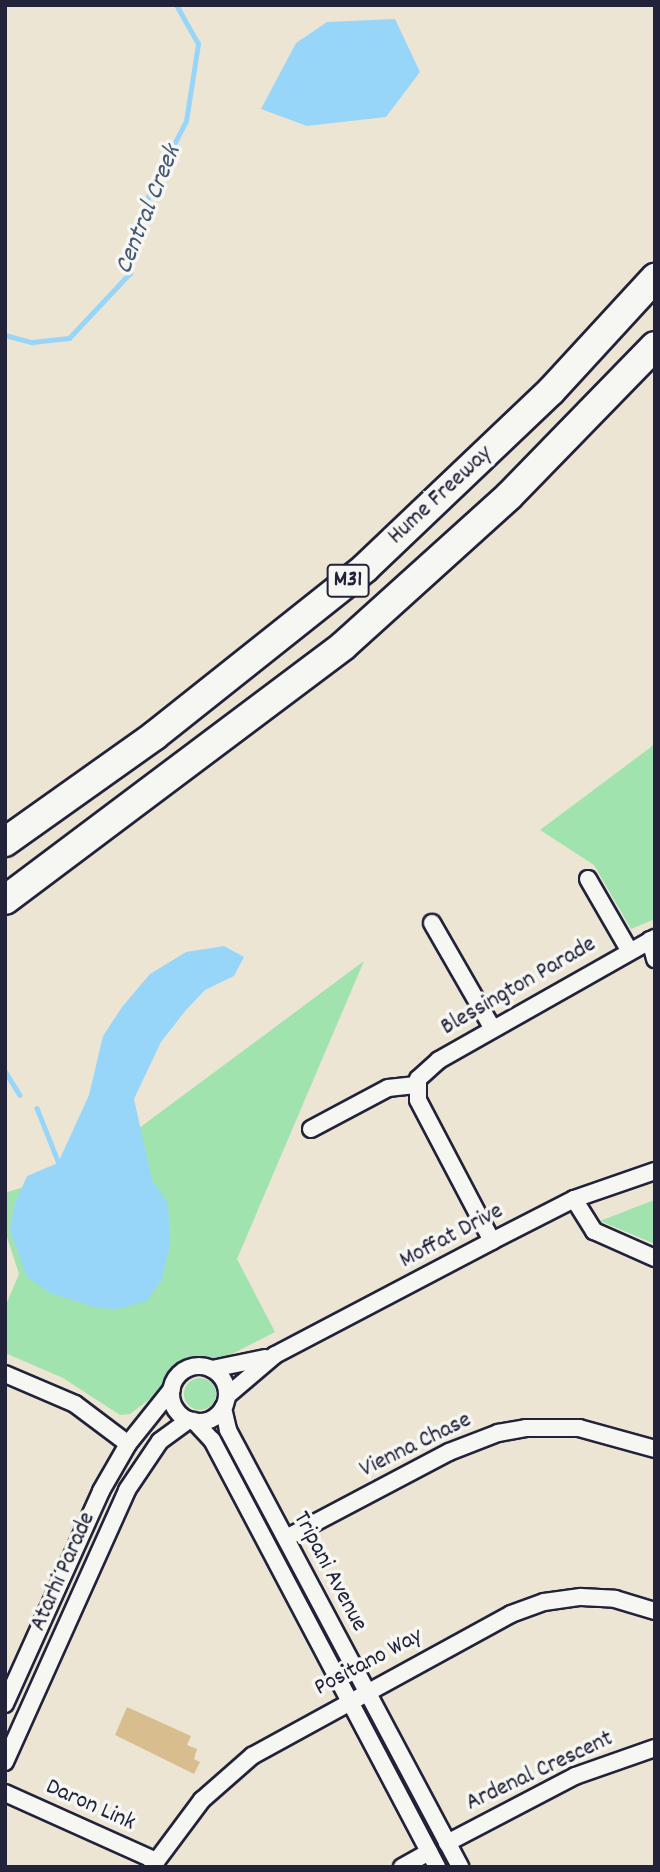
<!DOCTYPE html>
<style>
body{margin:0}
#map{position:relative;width:660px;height:1872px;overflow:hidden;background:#ede5d4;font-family:Dekko,sans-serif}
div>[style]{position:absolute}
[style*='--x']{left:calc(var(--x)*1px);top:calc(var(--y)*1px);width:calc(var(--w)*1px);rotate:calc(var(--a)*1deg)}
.green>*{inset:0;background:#a1e3ae;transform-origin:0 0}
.round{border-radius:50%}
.water>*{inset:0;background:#98d6f9}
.stream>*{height:4.5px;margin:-2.25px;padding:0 2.25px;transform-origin:2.25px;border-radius:2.25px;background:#98d6f9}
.building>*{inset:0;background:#d8be8e}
.roads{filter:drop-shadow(2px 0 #22223b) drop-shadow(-2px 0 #22223b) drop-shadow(0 2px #22223b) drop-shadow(0 -2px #22223b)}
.minor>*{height:16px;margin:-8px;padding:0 8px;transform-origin:8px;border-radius:8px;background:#f6f6f2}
.minor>.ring{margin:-8px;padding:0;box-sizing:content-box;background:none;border:16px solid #f6f6f2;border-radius:50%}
.motorway>*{height:28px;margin:-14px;padding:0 14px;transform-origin:14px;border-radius:14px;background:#f6f6f2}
span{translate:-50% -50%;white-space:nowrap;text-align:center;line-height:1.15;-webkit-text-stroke:7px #f6f6f2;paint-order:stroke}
.shield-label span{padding:2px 5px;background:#f6f6f2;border:2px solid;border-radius:5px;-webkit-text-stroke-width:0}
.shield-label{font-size:23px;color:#22223b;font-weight:700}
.street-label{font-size:24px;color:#22223b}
.water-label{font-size:26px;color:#455874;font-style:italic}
.frame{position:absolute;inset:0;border:7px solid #22223b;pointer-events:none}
</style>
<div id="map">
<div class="green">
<div style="clip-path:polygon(655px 744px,655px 919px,631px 929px,594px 865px,540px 830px)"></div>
<div style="clip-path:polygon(364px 961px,237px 1259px,275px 1332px,226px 1357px,184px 1363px,167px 1386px,130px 1414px,120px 1415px,63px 1378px,5px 1353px,5px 1307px,19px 1274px,5px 1231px,5px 1193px,88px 1166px)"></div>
<div style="clip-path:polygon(655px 1200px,655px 1244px,600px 1221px,654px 1200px)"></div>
<div class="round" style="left:184px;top:1378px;width:32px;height:32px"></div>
<div style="left:222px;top:1431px;width:99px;height:7px;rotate:62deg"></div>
<div style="clip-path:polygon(291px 1563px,351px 1675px,347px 1678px,286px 1566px)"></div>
<div style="clip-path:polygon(369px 1712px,371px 1712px,432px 1828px,425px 1831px,364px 1715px)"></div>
</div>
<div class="water">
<div style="clip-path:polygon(395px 19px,420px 72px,386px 117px,307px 126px,261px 109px,296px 43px,327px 22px)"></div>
<div style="clip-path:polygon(224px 946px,244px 957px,234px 976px,205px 990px,186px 1010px,161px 1042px,134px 1099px,152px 1180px,168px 1203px,170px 1245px,162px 1279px,147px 1301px,118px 1309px,97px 1308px,50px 1293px,27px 1277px,10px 1230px,14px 1206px,27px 1176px,58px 1163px,89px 1095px,103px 1036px,122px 1007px,150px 974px,186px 952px)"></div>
</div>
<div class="stream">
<div style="--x:5;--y:335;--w:28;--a:15"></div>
<div style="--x:32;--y:342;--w:37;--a:-6"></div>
<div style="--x:69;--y:338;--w:89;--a:-46.8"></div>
<div style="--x:130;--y:273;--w:82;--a:-76.6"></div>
<div style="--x:149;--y:193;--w:81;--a:-62.8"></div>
<div style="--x:186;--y:121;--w:78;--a:-81.1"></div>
<div style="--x:198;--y:44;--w:45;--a:-119.4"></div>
<div style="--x:5;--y:1071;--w:28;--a:58"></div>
<div style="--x:37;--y:1108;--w:62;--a:68.4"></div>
</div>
<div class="building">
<div style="clip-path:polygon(127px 1707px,191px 1736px,187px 1745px,197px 1749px,194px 1759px,200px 1762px,194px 1774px,115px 1735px)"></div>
</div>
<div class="roads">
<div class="minor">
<div style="--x:588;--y:879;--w:82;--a:60"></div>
<div style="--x:432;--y:923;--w:122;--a:60.1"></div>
<div style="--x:650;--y:940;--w:20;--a:75"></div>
<div style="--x:311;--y:1129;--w:87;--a:-28"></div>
<div style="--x:388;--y:1088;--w:28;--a:-6"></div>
<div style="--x:574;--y:1199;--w:38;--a:58"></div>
<div style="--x:594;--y:1231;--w:67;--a:23.9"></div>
<div style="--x:492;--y:1241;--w:159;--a:-117.7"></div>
<div style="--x:418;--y:1100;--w:21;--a:-90"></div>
<div style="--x:418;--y:1079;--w:28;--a:-42"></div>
<div style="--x:439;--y:1060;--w:248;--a:-29.5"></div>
<div class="ring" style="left:171px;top:1366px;width:40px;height:40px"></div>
<div style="--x:212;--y:1369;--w:54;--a:-11.7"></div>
<div style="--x:5;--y:1374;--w:76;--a:23.2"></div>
<div style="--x:75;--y:1404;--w:66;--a:37"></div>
<div style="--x:227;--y:1396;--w:63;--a:-40.5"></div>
<div style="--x:275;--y:1355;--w:245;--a:-27.7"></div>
<div style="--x:492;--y:1241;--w:92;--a:-27.1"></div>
<div style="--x:574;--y:1199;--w:86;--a:-19.1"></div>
<div style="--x:223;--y:1408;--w:23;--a:77"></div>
<div style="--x:228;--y:1430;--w:495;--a:62"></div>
<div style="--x:194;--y:1421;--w:26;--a:47"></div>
<div style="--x:212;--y:1440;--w:483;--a:62.2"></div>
<div style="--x:286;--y:1538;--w:184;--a:-27.8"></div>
<div style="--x:449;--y:1452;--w:53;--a:-21.2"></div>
<div style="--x:498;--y:1433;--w:28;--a:-10"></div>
<div style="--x:526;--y:1428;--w:53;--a:0"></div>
<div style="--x:579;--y:1428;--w:79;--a:15.4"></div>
<div style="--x:5;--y:1704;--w:234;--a:-65.7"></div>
<div style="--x:101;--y:1491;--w:54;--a:-60.1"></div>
<div style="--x:128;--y:1444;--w:70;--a:-51.3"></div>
<div style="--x:5;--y:1762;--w:298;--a:-65.8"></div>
<div style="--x:127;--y:1490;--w:59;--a:-56"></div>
<div style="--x:160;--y:1441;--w:36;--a:-36"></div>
<div style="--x:5;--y:1793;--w:166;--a:24.2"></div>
<div style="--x:447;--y:1843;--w:144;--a:-27.6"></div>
<div style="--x:575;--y:1776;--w:85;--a:-19.3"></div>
<div style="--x:152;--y:1867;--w:84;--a:-53.3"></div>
<div style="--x:202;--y:1800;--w:67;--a:-41.3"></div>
<div style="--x:252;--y:1756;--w:295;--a:-28.7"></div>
<div style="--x:511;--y:1614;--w:35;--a:-20"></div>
<div style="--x:544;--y:1602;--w:37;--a:-8"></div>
<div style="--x:581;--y:1597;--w:34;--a:3"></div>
<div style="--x:615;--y:1599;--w:42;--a:16.7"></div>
<div style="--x:402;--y:1867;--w:31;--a:-29"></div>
</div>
<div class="motorway">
<div style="--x:5;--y:842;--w:183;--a:-35.4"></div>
<div style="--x:154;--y:736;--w:270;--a:-38.5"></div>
<div style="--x:365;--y:568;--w:257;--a:-43.6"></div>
<div style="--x:551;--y:391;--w:154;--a:-47.4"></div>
<div style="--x:5;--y:900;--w:423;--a:-36.9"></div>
<div style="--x:343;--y:646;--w:224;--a:-42.1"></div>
<div style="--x:509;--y:496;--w:209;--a:-45.8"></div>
</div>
</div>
<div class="shield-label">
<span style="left:348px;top:581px">M31</span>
</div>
<div class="street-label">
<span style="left:441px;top:496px;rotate:-43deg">Hume Freeway</span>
<span style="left:519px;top:987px;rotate:-30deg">Blessington Parade</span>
<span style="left:452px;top:1237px;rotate:-28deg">Moffat Drive</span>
<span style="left:416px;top:1446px;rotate:-26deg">Vienna Chase</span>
<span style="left:64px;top:1572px;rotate:-66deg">Atarhi Parade</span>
<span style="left:329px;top:1572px;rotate:62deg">Tripani Avenue</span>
<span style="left:369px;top:1663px;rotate:-28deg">Positano Way</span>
<span style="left:540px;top:1772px;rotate:-25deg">Ardenal Crescent</span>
<span style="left:90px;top:1806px;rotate:24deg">Daron Link</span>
</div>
<div class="water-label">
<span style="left:149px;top:210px;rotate:-68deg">Central Creek</span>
</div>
<div class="frame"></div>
</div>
